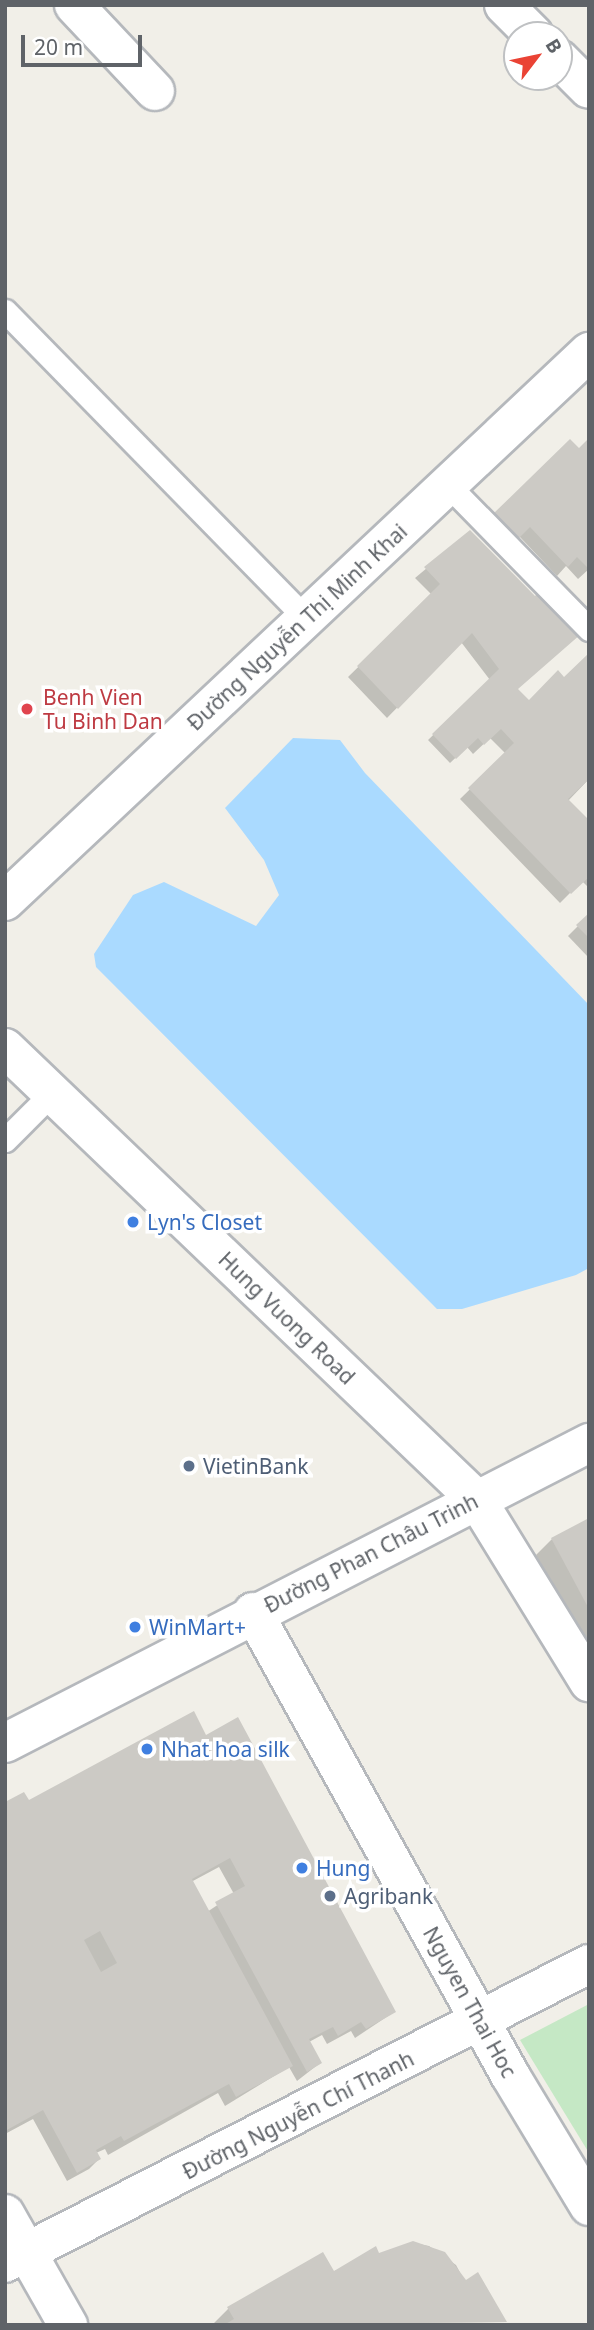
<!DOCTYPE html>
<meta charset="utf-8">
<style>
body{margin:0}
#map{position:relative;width:594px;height:2330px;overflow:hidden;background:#f1efe8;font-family:"Noto Sans",sans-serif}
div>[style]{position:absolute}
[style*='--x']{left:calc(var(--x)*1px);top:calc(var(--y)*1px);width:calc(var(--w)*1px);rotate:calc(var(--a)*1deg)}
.green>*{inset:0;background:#c5e8c5}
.water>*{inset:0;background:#aadaff}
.shadow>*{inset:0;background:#0003}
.building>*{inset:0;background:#cccac5}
.roads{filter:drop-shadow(2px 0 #b5b8bc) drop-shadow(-2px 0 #b5b8bc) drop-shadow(0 2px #b5b8bc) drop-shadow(0 -2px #b5b8bc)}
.service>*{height:23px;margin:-11.5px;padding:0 11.5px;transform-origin:11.5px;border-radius:11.5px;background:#fff}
.minor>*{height:38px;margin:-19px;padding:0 19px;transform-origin:19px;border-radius:19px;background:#fff}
.tertiary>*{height:38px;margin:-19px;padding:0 19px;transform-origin:19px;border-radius:19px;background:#fff}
.dots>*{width:19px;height:19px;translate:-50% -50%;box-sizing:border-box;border:4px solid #fff;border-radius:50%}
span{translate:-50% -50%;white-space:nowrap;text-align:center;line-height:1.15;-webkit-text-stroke:7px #fff;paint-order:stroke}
.street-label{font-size:21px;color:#5f6368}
.health-label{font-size:21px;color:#be3a42}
.left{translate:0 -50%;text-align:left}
.shop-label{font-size:21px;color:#366cbe}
.service-label{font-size:21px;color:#4e5e75}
.frame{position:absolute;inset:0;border:7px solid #5f6368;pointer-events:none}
.north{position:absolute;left:503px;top:21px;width:70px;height:70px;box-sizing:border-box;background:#fff;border:2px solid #bfc1c3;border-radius:50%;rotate:58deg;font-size:19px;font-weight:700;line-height:28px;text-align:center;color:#5f6368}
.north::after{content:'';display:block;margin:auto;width:24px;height:32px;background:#ea4335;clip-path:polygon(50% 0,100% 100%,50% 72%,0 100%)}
.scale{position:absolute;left:21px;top:35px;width:121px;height:32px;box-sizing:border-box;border:4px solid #5f6368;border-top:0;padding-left:9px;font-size:21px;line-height:24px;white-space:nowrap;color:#5f6368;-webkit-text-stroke:5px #fff;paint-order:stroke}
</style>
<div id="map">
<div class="green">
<div style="clip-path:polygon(589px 2004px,589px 2153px,520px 2040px)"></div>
</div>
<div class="water">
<div style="clip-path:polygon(293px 738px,340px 740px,365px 773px,589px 1005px,589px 1268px,576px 1275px,462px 1309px,437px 1309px,96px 967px,94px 954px,133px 895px,164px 882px,256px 926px,279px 895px,264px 860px,225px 808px)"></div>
</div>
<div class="shadow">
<div style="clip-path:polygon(570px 441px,579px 450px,589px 569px,578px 579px,566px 566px,557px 576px,519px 536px,507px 548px,485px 525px)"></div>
<div style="clip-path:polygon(470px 532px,517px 689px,589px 779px,568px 801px,589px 822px,589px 888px,582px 881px,560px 903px,460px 799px,506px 754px,490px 738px,473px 754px,467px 747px,450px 763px,428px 740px,490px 680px,461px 642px,387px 718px,348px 677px,432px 595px,415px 578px)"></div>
<div style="clip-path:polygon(589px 915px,589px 958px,568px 936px)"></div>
<div style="clip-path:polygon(589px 1520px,589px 1653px,536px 1555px,552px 1539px)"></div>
<div style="clip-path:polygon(evenodd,206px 1737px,394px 2012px,355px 2038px,351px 2031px,327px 2044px,322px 2035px,309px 2042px,320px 2063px,297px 2081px,289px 2067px,225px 2106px,218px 2093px,108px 2155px,105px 2149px,96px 2153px,99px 2159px,89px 2169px,67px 2181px,33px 2119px,5px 2134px,5px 1804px,28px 1803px,206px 1737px,219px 1867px,234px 1894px,207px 1912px,191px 1882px,219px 1867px)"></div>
<div style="clip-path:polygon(413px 2243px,429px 2246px,456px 2265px,465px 2282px,505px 2322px,213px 2324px,228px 2309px)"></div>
</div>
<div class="building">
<div style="clip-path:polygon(589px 438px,589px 569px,577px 557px,568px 567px,530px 527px,518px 539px,493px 514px,570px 439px,579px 448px)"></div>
<div style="clip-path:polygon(470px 530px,535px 596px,539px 592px,581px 634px,518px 689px,529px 700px,558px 670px,564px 677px,589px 653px,589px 779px,568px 799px,589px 820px,589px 877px,571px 894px,468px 788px,514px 743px,501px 729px,484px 745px,478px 738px,456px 759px,432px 734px,499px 669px,472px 633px,398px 709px,357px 666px,440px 584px,424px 567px)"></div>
<div style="clip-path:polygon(589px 913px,589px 938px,576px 925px)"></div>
<div style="clip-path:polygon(589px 1518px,589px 1609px,551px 1538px)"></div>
<div style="clip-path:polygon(evenodd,194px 1711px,206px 1735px,238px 1717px,396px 2012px,366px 2029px,361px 2022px,338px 2036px,333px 2027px,309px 2039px,322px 2063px,307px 2072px,215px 1902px,245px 1886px,230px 1858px,192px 1879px,293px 2066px,236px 2097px,229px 2084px,124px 2141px,121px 2136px,96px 2150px,101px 2159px,77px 2173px,43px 2110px,5px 2131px,5px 1802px,24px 1792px,29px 1800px,194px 1711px,100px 1931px,117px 1963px,101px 1972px,84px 1940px,100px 1931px)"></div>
<div style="clip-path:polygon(413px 2241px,445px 2252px,466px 2280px,478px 2272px,507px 2322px,224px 2325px,234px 2319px,227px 2307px,323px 2252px,334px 2271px,376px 2246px,379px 2253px)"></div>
</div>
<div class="roads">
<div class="service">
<div style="--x:5;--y:311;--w:430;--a:45.6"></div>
<div style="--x:448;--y:485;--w:202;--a:45.6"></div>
<div style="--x:5;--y:1140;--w:66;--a:-45"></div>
</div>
<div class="minor">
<div style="--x:74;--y:5;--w:118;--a:46.7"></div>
<div style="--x:504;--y:5;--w:42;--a:45"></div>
<div style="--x:559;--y:59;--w:42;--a:45"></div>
<div style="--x:5;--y:901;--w:802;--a:-43.23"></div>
<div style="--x:253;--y:1612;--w:530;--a:60.97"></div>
<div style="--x:510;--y:2075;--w:153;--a:58.9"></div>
<div style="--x:5;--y:2214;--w:128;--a:60.4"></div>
</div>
<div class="tertiary">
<div style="--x:5;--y:1048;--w:654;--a:43.76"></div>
<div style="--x:477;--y:1500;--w:214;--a:58.4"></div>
<div style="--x:5;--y:1743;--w:657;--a:-27.19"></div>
<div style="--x:5;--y:2263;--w:656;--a:-27.11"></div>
</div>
</div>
<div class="dots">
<div style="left:27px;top:709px;background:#e0444e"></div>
<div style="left:133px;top:1222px;background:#3f7fe0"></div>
<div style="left:189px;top:1466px;background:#5c6f8a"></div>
<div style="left:135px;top:1627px;background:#3f7fe0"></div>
<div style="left:147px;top:1749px;background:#3f7fe0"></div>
<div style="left:302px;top:1868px;background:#3f7fe0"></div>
<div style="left:330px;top:1896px;background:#5c6f8a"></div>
</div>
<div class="street-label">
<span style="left:297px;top:627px;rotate:-43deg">Đường Nguyễn Thị Minh Khai</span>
<span style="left:287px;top:1318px;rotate:44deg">Hung Vuong Road</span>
<span style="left:371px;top:1553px;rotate:-27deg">Đường Phan Châu Trinh</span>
<span style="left:470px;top:2002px;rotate:61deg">Nguyen Thai Hoc</span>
<span style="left:298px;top:2115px;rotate:-27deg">Đường Nguyễn Chí Thanh</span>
</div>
<div class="health-label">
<span class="left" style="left:43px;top:709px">Benh Vien<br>Tu Binh Dan</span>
</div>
<div class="shop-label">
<span class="left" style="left:147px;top:1222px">Lyn's Closet</span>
<span class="left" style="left:149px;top:1627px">WinMart+</span>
<span class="left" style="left:161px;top:1749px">Nhat hoa silk</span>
<span class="left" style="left:316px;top:1868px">Hung</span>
</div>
<div class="service-label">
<span class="left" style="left:203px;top:1466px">VietinBank</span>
<span class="left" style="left:344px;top:1896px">Agribank</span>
</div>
<div class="frame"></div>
<div class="north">B</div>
<div class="scale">20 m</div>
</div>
